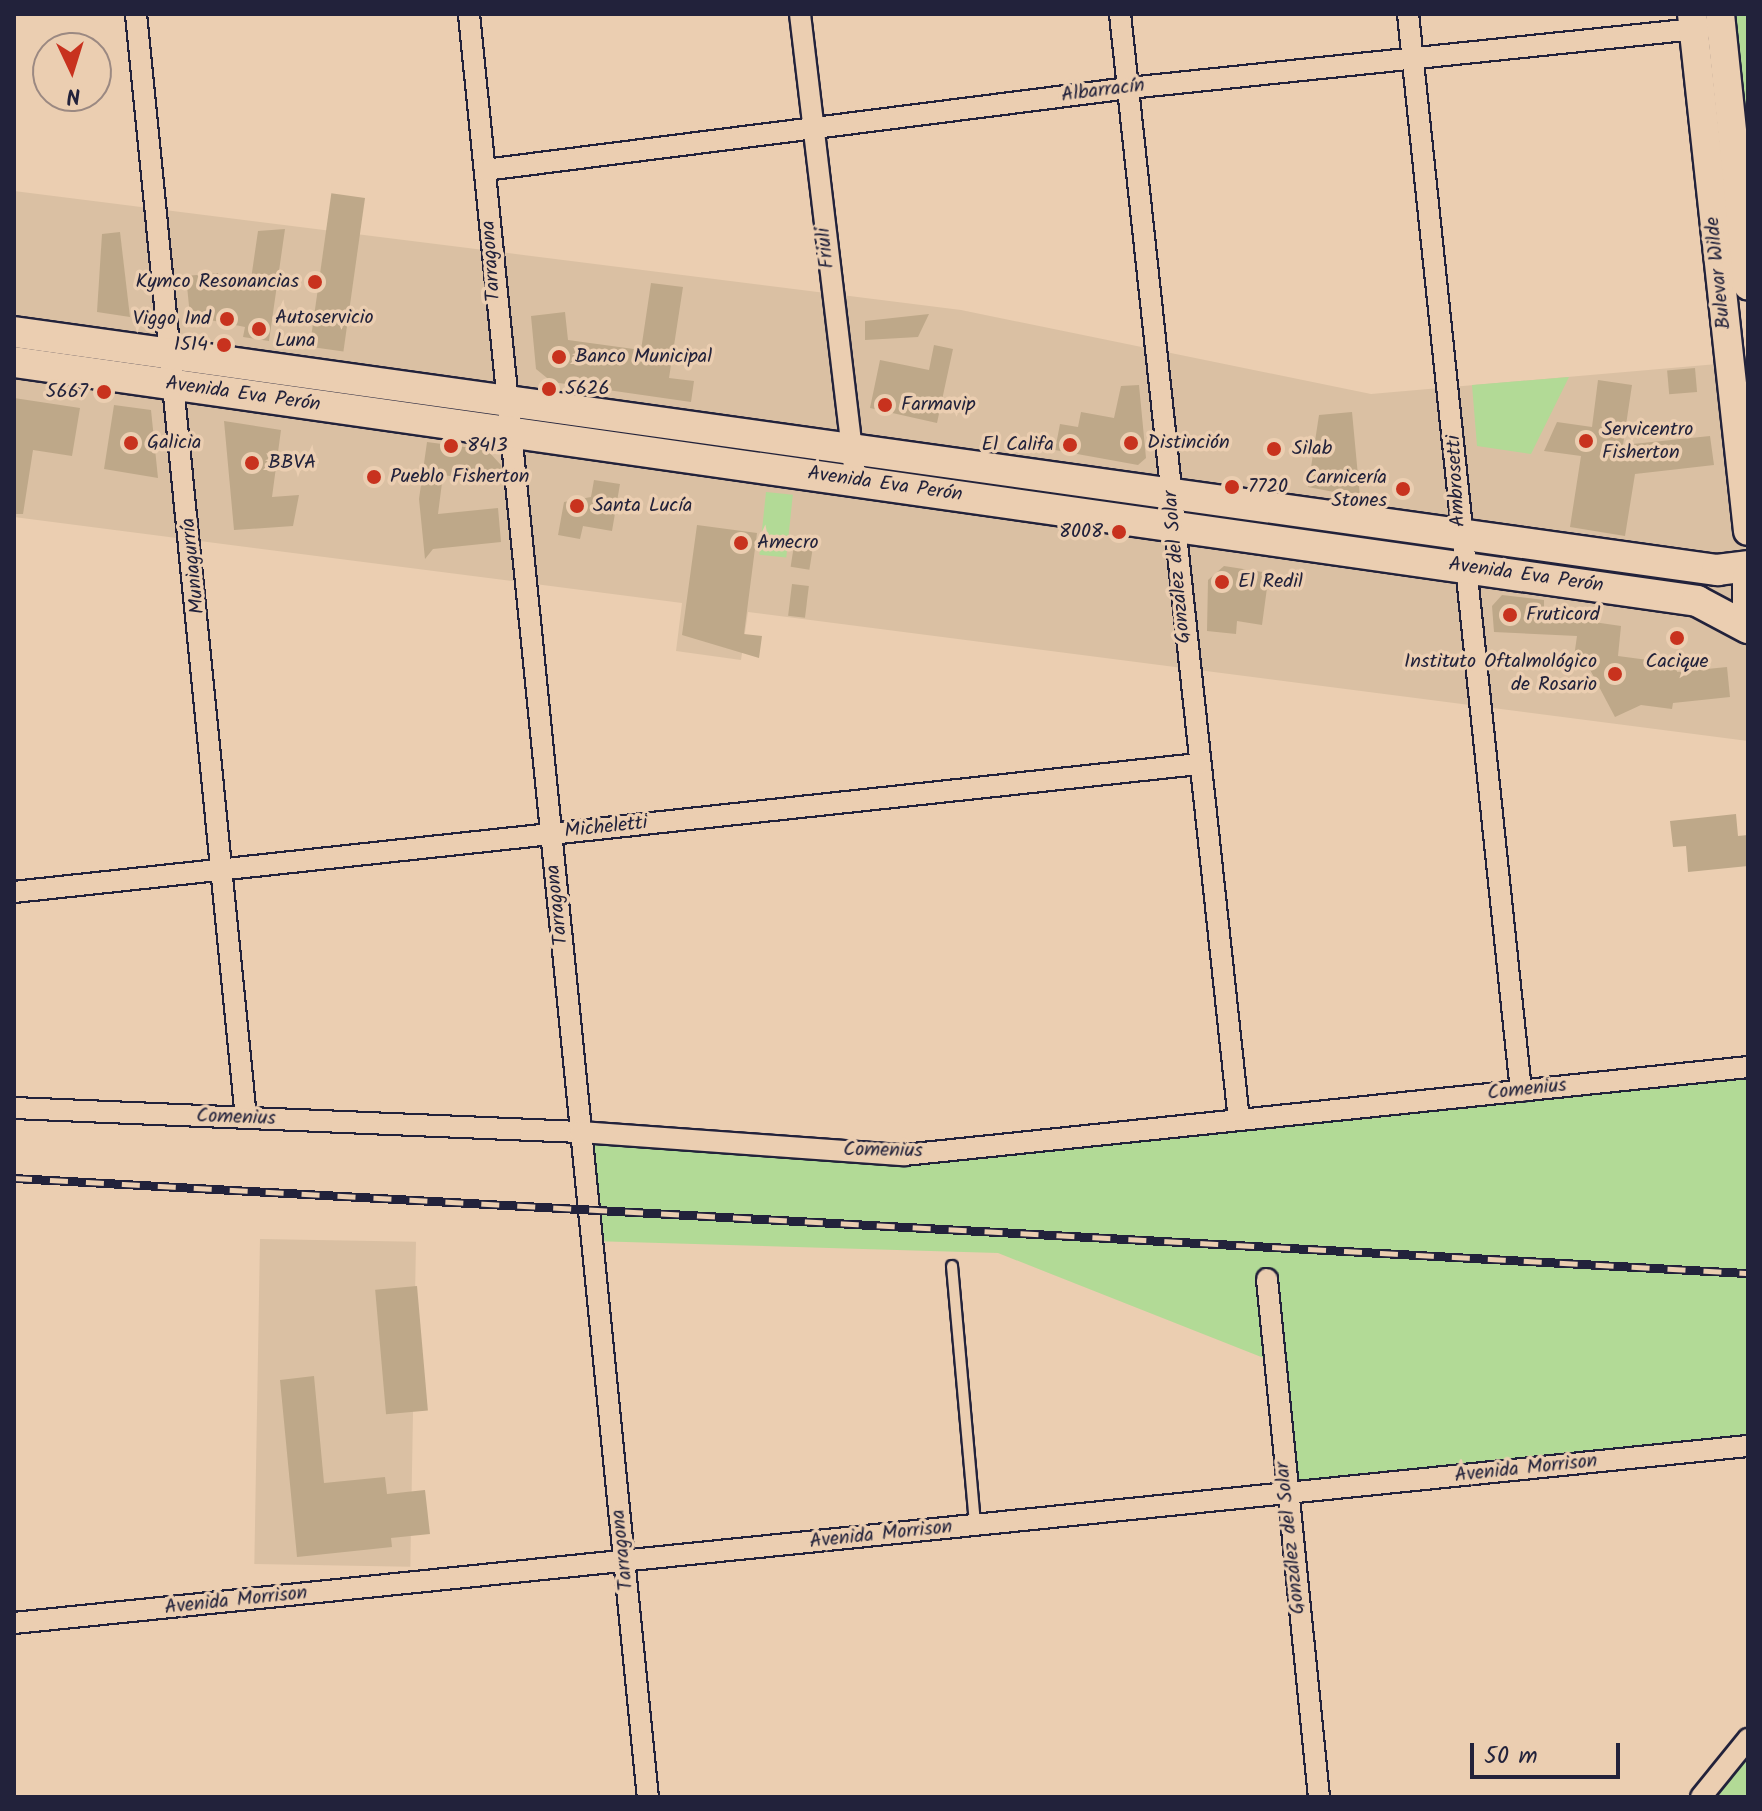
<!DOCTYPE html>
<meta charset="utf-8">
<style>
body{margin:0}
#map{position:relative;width:1762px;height:1811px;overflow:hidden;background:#ebceb1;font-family:Kalam,sans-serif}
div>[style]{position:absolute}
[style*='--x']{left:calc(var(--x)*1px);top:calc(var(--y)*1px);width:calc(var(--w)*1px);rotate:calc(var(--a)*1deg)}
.built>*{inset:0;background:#dac0a3;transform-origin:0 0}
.green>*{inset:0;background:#b2da96;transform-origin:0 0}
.building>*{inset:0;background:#bea889;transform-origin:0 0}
.roads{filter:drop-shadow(2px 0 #22223b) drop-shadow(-2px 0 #22223b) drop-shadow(0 2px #22223b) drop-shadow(0 -2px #22223b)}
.service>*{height:10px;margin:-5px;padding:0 5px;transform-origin:5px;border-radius:5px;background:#ebceb1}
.minor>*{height:20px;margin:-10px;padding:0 10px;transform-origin:10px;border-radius:10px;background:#ebceb1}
.secondary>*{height:28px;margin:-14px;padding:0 14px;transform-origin:14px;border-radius:14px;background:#ebceb1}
.primary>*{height:30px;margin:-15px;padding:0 15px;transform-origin:15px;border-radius:15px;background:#ebceb1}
.rail>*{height:9px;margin-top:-4.5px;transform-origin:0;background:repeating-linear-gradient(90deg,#ebceb1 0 18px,#22223b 0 36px);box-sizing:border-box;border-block:2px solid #22223b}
.dots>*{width:22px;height:22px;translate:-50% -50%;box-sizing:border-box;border:4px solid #ebceb1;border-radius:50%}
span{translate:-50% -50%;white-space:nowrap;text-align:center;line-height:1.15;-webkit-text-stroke:7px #ebceb1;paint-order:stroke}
.street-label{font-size:20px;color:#22223b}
.poi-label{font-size:20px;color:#22223b}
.right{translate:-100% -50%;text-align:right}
.left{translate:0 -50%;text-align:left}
.frame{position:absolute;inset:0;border:16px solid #22223b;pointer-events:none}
.north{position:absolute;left:32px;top:32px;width:80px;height:80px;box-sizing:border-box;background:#ebceb1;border:2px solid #9b8982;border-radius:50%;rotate:176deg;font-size:22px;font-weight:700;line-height:32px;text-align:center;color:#22223b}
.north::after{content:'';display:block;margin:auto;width:28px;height:36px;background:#c8321e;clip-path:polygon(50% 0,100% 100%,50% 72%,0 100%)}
.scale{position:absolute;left:1470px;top:1743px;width:150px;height:36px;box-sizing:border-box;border:4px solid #22223b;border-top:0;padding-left:10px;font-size:24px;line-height:28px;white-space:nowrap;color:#22223b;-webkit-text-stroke:6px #ebceb1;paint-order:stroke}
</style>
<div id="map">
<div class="built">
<div style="clip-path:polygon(14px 191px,961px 310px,1371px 394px,1729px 363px,1748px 384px,1748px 741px,748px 612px,741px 660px,676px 651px,682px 603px,14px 517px)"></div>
<div style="left:260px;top:1239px;width:156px;height:325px;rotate:1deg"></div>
</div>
<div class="green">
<div style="clip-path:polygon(1733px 14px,1748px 14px,1748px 145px)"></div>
<div style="clip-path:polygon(1569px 377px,1531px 454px,1477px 446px,1472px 385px)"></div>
<div style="left:766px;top:492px;width:27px;height:63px;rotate:6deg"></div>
<div style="clip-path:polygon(1748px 1067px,1748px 1446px,1286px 1493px,1274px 1362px,998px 1253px,591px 1241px,580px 1132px,904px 1155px)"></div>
<div style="clip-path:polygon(1748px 1739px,1748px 1797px,1701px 1797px)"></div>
</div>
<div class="building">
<div style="left:365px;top:198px;width:155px;height:34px;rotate:98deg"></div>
<div style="clip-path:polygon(285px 229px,269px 341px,243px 337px,245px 327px,190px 316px,186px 276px,218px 273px,219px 283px,250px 286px,258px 231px)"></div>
<div style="clip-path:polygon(120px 232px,130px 317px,97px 312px,102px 234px)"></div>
<div style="clip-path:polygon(651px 283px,683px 287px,669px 378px,694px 381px,691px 402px,552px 382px,536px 369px,531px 316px,565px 312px,568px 340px,641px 350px)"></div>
<div style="clip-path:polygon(929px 314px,918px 337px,865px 340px,865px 321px)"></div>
<div style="clip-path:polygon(934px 345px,953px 349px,937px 423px,870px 408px,880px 360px,929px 370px)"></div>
<div style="left:1695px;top:368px;width:24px;height:28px;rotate:85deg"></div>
<div style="clip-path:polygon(1598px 380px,1632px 385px,1623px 445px,1710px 436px,1714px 465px,1635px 474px,1625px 536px,1570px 527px,1581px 456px,1544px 451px,1557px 422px,1592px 427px)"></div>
<div style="clip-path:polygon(1139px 385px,1146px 458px,1138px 465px,1055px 450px,1060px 424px,1078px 427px,1081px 412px,1114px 418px,1121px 386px)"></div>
<div style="clip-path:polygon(14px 398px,80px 408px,72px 456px,33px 450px,23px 514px,14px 514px)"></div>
<div style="clip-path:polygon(114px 405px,151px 410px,158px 478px,104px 469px)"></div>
<div style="clip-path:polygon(1352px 412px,1360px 497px,1308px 487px,1319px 415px)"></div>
<div style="clip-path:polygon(224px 421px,281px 430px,272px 497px,299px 495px,293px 526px,234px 530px)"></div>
<div style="clip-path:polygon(427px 442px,487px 450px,501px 465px,502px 472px,480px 469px,478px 480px,443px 475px,438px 514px,498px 508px,501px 542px,433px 549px,425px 559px,419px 499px)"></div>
<div style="clip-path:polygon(594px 480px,620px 484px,612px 531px,583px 526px,580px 539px,558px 535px,564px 502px,591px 497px)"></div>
<div style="clip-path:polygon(697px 525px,757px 533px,744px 634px,762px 636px,759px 658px,682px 635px)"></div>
<div style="left:795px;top:539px;width:19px;height:28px;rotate:9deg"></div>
<div style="clip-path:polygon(1224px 566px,1269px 573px,1262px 625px,1237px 621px,1236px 634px,1207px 631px,1208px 580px)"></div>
<div style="left:792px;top:584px;width:17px;height:32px;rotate:7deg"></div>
<div style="clip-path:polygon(1502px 595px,1544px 600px,1544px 609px,1567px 611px,1566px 618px,1621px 626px,1618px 656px,1678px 664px,1677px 672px,1727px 667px,1730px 697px,1673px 703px,1672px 709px,1641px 705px,1615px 717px,1588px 666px,1573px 664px,1577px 636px,1494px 632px,1492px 606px)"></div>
<div style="clip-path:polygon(1736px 814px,1738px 836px,1748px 835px,1748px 866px,1688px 872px,1686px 846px,1673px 847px,1670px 821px)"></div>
<div style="left:417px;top:1286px;width:125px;height:42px;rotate:85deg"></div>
<div style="clip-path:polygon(314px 1376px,324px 1483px,385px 1477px,387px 1494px,425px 1490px,430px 1534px,391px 1538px,392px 1547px,297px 1557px,280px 1380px)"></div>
</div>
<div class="roads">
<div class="service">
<div style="--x:952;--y:1266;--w:260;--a:84.9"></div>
</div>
<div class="minor">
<div style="--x:136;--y:14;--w:1109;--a:84.31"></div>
<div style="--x:469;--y:14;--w:1792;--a:84.27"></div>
<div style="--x:800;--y:14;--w:470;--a:83.2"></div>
<div style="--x:1120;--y:14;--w:1112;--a:83.86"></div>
<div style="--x:1408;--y:14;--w:1083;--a:84.01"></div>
<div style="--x:485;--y:170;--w:649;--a:-7.26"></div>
<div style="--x:1129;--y:88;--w:579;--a:-5.95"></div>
<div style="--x:14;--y:892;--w:1192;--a:-6.17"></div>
<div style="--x:14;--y:1108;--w:567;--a:2.43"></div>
<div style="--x:580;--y:1132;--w:325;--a:4.1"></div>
<div style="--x:904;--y:1155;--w:849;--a:-5.95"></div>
<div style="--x:1267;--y:1279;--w:521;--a:84.27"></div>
<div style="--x:14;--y:1623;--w:1743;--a:-5.83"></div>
<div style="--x:1701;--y:1797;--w:75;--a:-51"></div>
</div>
<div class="secondary">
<div style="--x:1692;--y:14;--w:520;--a:83.82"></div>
<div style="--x:1720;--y:14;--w:273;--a:84.1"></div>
</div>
<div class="primary">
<div style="--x:14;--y:332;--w:1720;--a:7.96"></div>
<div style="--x:1717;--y:570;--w:31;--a:-7"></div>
<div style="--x:14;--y:362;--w:1700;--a:8.08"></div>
<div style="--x:1697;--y:601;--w:58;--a:27.9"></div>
<div style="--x:1748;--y:578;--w:34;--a:90"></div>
</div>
</div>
<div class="rail">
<div style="--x:14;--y:1178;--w:1737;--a:3.14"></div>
</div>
<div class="dots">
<div style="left:315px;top:282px;background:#c8321e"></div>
<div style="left:227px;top:319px;background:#c8321e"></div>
<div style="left:259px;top:329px;background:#c8321e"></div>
<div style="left:224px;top:345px;background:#c8321e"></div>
<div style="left:559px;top:357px;background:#c8321e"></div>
<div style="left:549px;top:389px;background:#c8321e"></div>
<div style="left:104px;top:392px;background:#c8321e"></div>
<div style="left:885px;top:405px;background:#c8321e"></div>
<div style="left:1586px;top:441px;background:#c8321e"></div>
<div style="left:131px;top:443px;background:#c8321e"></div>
<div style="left:1131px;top:443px;background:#c8321e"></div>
<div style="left:1070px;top:445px;background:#c8321e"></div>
<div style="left:451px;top:446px;background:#c8321e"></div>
<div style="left:1274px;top:449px;background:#c8321e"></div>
<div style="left:252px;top:463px;background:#c8321e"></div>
<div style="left:374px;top:477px;background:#c8321e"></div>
<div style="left:1232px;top:487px;background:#c8321e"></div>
<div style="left:1403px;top:489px;background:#c8321e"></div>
<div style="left:577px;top:506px;background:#c8321e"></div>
<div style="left:1119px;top:532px;background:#c8321e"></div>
<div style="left:741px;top:543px;background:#c8321e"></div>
<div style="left:1222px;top:582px;background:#c8321e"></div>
<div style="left:1510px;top:615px;background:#c8321e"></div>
<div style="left:1677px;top:638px;background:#c8321e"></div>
<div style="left:1615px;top:674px;background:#c8321e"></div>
</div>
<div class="street-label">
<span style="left:1103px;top:91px;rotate:-7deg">Albarracín</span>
<span style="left:826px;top:248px;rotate:-96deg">Friuli</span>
<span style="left:492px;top:261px;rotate:-94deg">Tarragona</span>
<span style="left:1719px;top:273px;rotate:-96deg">Bulevar Wilde</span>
<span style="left:243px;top:395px;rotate:8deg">Avenida Eva Perón</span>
<span style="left:1457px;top:481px;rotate:-93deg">Ambrosetti</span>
<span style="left:885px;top:485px;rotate:8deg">Avenida Eva Perón</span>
<span style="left:194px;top:566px;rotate:-96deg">Muniagurría</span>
<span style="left:1178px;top:567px;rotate:-95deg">González del Solar</span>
<span style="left:1526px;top:576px;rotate:8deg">Avenida Eva Perón</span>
<span style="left:606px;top:828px;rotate:-6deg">Micheletti</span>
<span style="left:558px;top:905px;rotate:-96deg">Tarragona</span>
<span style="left:1527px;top:1090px;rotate:-6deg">Comenius</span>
<span style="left:236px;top:1118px;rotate:2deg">Comenius</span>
<span style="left:883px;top:1151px;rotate:1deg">Comenius</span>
<span style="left:1526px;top:1469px;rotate:-6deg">Avenida Morrison</span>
<span style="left:881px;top:1535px;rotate:-6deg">Avenida Morrison</span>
<span style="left:1291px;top:1538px;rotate:-96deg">González del Solar</span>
<span style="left:623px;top:1550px;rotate:-96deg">Tarragona</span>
<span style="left:236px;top:1601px;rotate:-6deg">Avenida Morrison</span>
</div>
<div class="poi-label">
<span class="right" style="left:299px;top:282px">Kymco Resonancias</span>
<span class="left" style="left:275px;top:330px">Autoservicio<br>Luna</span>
<span class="right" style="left:211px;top:319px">Viggo Ind</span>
<span class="right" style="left:208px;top:345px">1514</span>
<span class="left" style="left:575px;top:357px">Banco Municipal</span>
<span class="left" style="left:565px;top:389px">5626</span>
<span class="right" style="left:88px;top:392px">5667</span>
<span class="left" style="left:901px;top:405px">Farmavip</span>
<span class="left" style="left:1602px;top:442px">Servicentro<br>Fisherton</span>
<span class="left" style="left:147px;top:443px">Galicia</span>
<span class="left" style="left:1147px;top:443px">Distinción</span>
<span class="right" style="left:1054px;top:445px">El Califa</span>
<span class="left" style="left:467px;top:446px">8413</span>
<span class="left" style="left:1292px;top:449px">Silab</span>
<span class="left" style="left:268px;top:463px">BBVA</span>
<span class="left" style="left:390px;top:477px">Pueblo Fisherton</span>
<span class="right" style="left:1387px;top:490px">Carnicería<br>Stones</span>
<span class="left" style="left:1248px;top:487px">7720</span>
<span class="left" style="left:593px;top:506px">Santa Lucía</span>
<span class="right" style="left:1103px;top:532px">8008</span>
<span class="left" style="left:757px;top:543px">Amecro</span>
<span class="left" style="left:1238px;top:582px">El Redil</span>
<span class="left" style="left:1526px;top:615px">Fruticord</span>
<span class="right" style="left:1597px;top:674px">Instituto Oftalmológico<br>de Rosario</span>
<span style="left:1677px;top:662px">Cacique</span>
</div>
<div class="frame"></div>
<div class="north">N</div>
<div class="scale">50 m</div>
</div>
